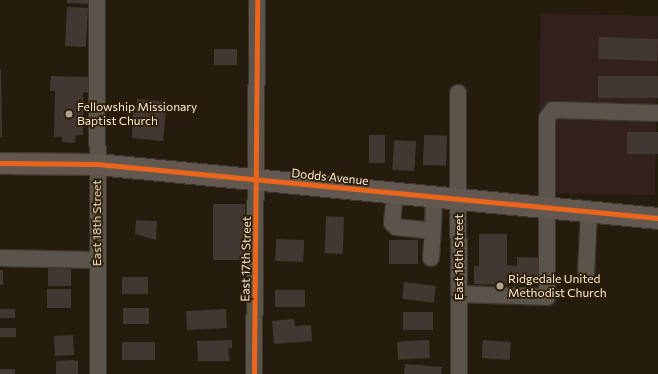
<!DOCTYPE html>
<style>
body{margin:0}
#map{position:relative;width:658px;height:374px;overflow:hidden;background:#251c0e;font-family:Commissioner,sans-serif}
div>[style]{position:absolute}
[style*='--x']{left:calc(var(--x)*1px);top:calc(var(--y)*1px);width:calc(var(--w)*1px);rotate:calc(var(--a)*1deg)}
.commercial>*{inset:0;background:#33211e;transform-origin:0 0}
.building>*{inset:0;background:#423831;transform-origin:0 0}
.roads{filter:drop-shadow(1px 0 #3c352c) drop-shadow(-1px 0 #3c352c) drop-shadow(0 1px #3c352c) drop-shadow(0 -1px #3c352c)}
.minor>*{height:16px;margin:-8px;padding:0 8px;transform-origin:8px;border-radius:8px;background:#5b544b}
.major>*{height:21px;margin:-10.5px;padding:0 10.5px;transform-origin:10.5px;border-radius:10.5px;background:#62584f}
.cycleway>*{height:5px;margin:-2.5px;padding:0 2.5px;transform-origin:2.5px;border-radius:2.5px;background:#eb651d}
.dots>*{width:11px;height:11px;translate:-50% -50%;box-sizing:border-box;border:2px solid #2e1d05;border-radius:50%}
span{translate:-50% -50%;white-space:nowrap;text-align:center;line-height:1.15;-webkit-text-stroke:3.5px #2e1d05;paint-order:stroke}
.poi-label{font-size:12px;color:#f7ebdd}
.left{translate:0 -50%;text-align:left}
.street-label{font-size:12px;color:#f7ebdd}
</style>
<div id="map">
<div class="commercial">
<div style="left:541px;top:14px;width:117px;height:179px;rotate:1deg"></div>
</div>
<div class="building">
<div style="clip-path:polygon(67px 0,88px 0,88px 4px,67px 3px)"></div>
<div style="left:67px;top:7px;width:21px;height:39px;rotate:3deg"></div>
<div style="left:599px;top:37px;width:59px;height:22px;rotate:2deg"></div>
<div style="left:214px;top:49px;width:23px;height:16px"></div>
<div style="clip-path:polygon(0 69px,1px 69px,2px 137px,0 137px)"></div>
<div style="clip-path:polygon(51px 76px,90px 77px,90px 93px,83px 92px,83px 135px,76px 135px,75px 143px,62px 142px,62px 137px,54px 137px,55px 91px,50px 91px)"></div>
<div style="left:598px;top:76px;width:60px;height:22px"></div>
<div style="clip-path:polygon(137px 99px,167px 102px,163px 141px,132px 138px,133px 112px,136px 113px)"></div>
<div style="left:627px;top:132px;width:31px;height:22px"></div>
<div style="left:369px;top:135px;width:16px;height:28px"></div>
<div style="left:424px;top:135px;width:23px;height:30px;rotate:2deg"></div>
<div style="left:394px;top:140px;width:22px;height:30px;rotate:3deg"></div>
<div style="left:213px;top:204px;width:32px;height:56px"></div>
<div style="left:344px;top:217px;width:37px;height:18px;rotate:92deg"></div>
<div style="clip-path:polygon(136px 220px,157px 221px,156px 240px,135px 234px)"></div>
<div style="clip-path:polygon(479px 234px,507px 234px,507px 265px,517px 266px,517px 257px,541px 258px,541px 283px,517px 282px,517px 278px,507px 278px,507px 285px,474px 284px,474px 266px,479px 266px)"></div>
<div style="left:276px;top:239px;width:28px;height:22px;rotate:2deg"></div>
<div style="left:389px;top:240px;width:29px;height:24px"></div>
<div style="left:48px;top:267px;width:23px;height:19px"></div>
<div style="left:0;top:270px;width:3px;height:15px"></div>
<div style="left:122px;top:277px;width:26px;height:17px"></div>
<div style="left:404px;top:282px;width:32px;height:17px;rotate:7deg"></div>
<div style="left:47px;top:289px;width:24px;height:19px"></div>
<div style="left:275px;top:290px;width:30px;height:17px"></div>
<div style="left:123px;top:308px;width:26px;height:16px"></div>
<div style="left:0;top:309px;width:15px;height:9px"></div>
<div style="left:226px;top:309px;width:19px;height:40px;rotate:87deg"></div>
<div style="left:403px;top:312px;width:30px;height:18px"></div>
<div style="clip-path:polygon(294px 319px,295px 326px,311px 325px,312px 341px,274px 344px,272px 321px)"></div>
<div style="left:0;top:328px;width:16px;height:9px"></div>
<div style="left:73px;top:335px;width:20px;height:19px;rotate:87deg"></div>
<div style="clip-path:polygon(232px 340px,232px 348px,228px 348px,230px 361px,198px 361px,197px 341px)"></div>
<div style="left:429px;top:340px;width:18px;height:32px;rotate:87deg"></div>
<div style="left:483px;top:340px;width:28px;height:18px;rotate:4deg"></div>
<div style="left:122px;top:342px;width:33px;height:18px"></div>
<div style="clip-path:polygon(71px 360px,78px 361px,78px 374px,56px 374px,56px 361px)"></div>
<div style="clip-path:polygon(405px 364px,442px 367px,441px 374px,404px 374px)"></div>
<div style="left:0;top:369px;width:15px;height:5px"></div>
</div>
<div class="roads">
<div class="minor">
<div style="--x:97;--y:0;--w:374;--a:89.8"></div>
<div style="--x:458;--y:93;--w:281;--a:89.8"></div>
<div style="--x:395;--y:194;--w:29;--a:96"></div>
<div style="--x:392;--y:223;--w:6;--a:45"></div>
<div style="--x:396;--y:227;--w:31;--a:6"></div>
<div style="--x:427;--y:230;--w:7;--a:-27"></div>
<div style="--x:433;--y:227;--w:30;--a:-88"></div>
<div style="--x:0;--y:258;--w:97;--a:1.2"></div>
<div style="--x:431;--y:258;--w:31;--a:-86"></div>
<div style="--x:586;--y:274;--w:63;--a:-87.3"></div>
<div style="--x:459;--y:294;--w:88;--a:2"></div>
<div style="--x:547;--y:297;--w:179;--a:-90"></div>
<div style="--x:547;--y:118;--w:10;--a:-53"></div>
<div style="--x:553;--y:110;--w:105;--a:1.6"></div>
<div style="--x:254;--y:374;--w:374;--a:-89.5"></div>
</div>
<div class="major">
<div style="--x:0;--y:163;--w:97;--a:0.6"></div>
<div style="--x:97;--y:164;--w:564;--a:5.5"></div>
</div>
</div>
<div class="cycleway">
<div style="--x:0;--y:163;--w:97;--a:0.6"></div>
<div style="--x:97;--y:164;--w:564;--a:5.5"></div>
<div style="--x:254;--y:374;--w:374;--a:-89.5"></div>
</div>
<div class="dots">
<div style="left:69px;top:114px;background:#aea395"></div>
<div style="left:500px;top:286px;background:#aea395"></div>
</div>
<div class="poi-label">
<span class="left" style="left:77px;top:114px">Fellowship Missionary<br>Baptist Church</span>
<span class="left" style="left:508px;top:286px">Ridgedale United<br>Methodist Church</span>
</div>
<div class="street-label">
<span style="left:330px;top:177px;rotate:6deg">Dodds Avenue</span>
<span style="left:97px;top:223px;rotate:-90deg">East 18th Street</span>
<span style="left:459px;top:257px;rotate:-90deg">East 16th Street</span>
<span style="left:246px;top:259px;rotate:-89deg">East 17th Street</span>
</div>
</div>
